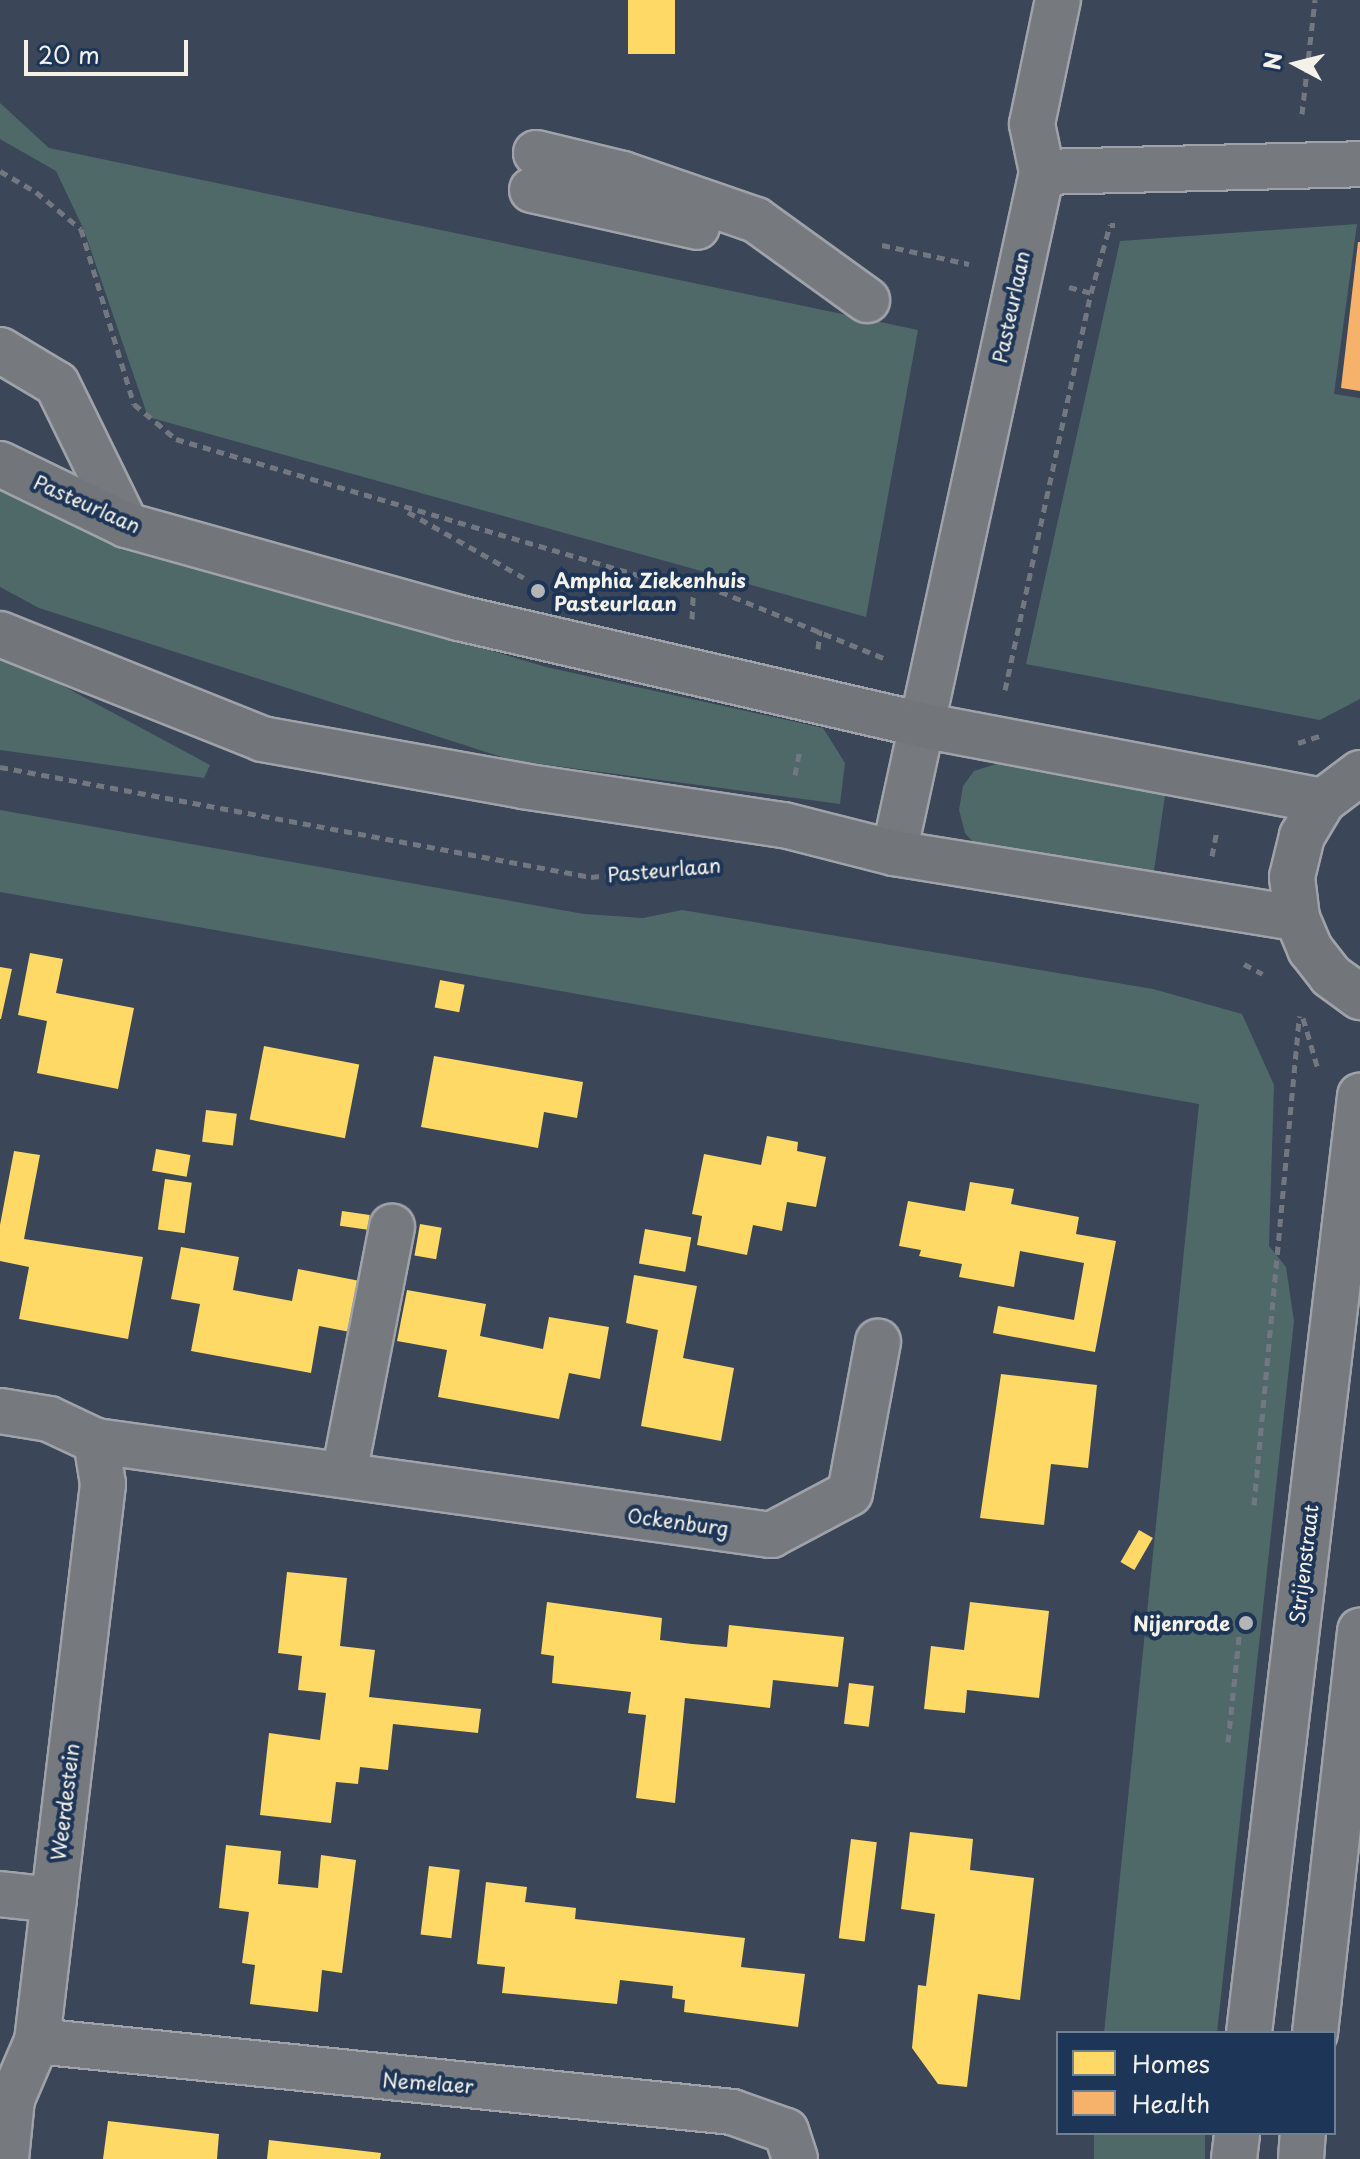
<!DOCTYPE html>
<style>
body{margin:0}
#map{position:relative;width:1360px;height:2159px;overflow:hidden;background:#3b4658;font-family:"Playpen Sans",sans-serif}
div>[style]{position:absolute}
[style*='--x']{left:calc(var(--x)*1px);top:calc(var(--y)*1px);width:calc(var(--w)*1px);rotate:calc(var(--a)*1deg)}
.green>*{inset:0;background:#4f6969;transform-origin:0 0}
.homes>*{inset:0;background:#ffd966;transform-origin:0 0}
.health>*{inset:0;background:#f6b26b}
.path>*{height:5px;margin-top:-2.5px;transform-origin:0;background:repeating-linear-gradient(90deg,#737880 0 8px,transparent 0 14px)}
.roads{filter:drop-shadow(2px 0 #9fa3a9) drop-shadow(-2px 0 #9fa3a9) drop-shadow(0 2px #9fa3a9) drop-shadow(0 -2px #9fa3a9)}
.minor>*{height:44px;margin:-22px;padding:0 22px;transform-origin:22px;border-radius:22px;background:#767a7f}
.major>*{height:44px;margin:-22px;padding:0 22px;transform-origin:22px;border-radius:22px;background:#72767a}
.dots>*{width:22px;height:22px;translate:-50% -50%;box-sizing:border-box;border:4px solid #1d3557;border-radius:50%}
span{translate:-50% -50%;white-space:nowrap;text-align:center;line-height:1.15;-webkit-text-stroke:8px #1d3557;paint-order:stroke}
.street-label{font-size:20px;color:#f4f1e8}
.poi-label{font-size:20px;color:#f4f1e8;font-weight:700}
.left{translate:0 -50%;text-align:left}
.right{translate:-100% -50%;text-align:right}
.legend{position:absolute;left:1056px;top:2031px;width:280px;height:104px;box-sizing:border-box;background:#1d3557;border:2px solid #738091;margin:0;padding:10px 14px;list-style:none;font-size:24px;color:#f4f1e8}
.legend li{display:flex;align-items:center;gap:16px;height:40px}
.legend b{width:40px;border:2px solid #738091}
.north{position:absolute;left:1256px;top:24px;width:80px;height:80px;-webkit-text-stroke:6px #1d3557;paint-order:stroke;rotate:277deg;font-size:22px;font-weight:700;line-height:32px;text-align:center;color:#f4f1e8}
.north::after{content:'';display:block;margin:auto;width:28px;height:36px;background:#f4f1e8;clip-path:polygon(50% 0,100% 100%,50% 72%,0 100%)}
.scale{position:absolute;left:24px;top:40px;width:164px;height:36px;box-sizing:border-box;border:4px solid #f4f1e8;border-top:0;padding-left:10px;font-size:24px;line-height:28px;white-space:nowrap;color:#f4f1e8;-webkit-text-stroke:6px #1d3557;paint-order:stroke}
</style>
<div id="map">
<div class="green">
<div style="clip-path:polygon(0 103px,49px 148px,918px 330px,866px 617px,148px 417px,84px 230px,56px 171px,0 139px)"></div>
<div style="clip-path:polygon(1357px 224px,1334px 394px,1360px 398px,1360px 699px,1320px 720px,1026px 664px,1120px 241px)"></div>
<div style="clip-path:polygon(0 485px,243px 577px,546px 667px,823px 728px,845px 763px,840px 804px,511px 760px,39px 608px,0 587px)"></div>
<div style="clip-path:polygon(0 652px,210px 765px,204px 778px,0 750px)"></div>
<div style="clip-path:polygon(1009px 760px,1166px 789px,1152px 884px,984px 855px,965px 833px,959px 810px,963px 786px,974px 771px)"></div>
<div style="clip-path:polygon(0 810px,584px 914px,643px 918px,682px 910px,1153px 989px,1242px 1014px,1274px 1085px,1269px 1246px,1286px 1267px,1294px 1321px,1217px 2033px,1104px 2033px,1199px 1104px,0 892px)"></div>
<div style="left:1094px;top:2133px;width:111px;height:26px"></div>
</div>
<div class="homes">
<div style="left:628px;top:0;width:47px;height:54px"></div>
<div style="clip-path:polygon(30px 953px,63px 959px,56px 993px,134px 1008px,118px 1089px,37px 1073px,47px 1021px,18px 1015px)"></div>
<div style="clip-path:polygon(0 967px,12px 969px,1px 1019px,0 1019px)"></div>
<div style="left:440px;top:980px;width:25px;height:28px;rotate:11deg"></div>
<div style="left:264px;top:1046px;width:97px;height:75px;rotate:11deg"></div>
<div style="clip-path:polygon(434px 1056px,583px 1082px,577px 1118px,544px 1112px,538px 1148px,421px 1127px)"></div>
<div style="left:206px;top:1110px;width:31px;height:32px;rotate:7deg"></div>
<div style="clip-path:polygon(767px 1136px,798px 1142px,797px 1151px,826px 1157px,816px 1207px,787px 1202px,782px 1231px,753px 1225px,747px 1255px,697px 1245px,702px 1216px,692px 1214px,704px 1154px,761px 1165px)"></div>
<div style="left:156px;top:1149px;width:35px;height:22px;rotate:10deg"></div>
<div style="clip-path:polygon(14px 1151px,40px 1155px,24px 1239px,143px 1257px,128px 1339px,19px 1319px,29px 1267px,0 1261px,0 1225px)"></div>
<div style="left:165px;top:1179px;width:27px;height:51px;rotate:8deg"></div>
<div style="clip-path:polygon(970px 1182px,1014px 1189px,1011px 1204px,1079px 1217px,1076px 1234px,1116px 1241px,1095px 1352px,993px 1333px,998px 1306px,1074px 1320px,1084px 1263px,1020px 1251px,1014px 1287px,959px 1277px,962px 1264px,919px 1256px,921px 1250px,899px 1246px,908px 1201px,965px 1211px)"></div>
<div style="left:342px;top:1211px;width:28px;height:15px;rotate:8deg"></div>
<div style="left:420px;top:1224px;width:22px;height:32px;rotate:10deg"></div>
<div style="left:645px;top:1229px;width:47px;height:35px;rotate:10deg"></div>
<div style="clip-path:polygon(181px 1247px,239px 1257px,233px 1290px,292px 1301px,298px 1269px,360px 1281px,350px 1332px,319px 1326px,311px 1373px,191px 1351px,200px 1304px,171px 1299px)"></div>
<div style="clip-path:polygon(634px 1275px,697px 1286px,683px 1358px,734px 1368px,721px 1441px,641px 1426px,658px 1330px,626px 1323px)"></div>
<div style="clip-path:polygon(407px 1290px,486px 1304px,480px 1336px,543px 1349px,549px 1317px,609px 1327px,600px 1379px,569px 1373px,559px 1419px,438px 1397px,447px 1350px,397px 1341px)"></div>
<div style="clip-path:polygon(1001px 1374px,1097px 1385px,1088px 1468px,1051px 1464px,1044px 1525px,980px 1518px)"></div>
<div style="left:1139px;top:1530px;width:16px;height:37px;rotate:30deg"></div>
<div style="clip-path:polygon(287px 1572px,347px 1578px,340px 1646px,375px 1650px,369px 1697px,481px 1709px,478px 1733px,393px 1724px,388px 1770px,360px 1767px,358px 1784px,336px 1782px,331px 1823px,260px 1815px,269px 1733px,320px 1740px,326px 1693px,298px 1690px,302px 1656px,278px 1653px)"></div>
<div style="clip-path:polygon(547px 1602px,662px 1618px,660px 1640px,692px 1644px,727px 1647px,729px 1625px,844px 1637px,838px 1687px,773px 1680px,770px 1708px,685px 1698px,675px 1803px,636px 1798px,646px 1715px,628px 1713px,631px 1692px,552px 1683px,554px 1656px,541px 1654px)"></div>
<div style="clip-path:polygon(970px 1602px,1049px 1611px,1039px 1698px,967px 1690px,965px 1713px,924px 1709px,931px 1646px,964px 1650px)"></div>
<div style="left:849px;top:1683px;width:25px;height:41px;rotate:7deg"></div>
<div style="clip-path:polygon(910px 1832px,973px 1839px,970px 1870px,1034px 1878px,1020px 2000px,978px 1994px,967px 2087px,938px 2084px,912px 2048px,918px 1985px,926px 1986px,935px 1914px,901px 1909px)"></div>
<div style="left:851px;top:1839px;width:26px;height:100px;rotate:7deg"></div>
<div style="clip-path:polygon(226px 1845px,281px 1851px,278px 1884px,318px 1888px,321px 1855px,356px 1860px,342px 1973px,322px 1970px,318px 2012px,250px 2004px,255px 1965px,242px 1963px,249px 1912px,219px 1908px)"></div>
<div style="left:429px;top:1866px;width:31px;height:69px;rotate:7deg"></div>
<div style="clip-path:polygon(486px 1882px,527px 1887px,525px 1902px,576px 1908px,575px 1919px,745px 1938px,741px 1967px,805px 1974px,798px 2027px,684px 2012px,685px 2000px,672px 1998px,673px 1986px,620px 1980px,617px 2004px,502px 1993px,505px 1967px,477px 1964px)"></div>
<div style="clip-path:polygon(108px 2121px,219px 2134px,217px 2159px,103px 2159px)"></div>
<div style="clip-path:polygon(269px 2140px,381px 2153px,380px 2159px,267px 2159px)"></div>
</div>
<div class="health">
<div style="clip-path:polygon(1358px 242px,1360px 242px,1360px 391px,1341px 388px)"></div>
</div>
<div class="path">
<div style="--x:1302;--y:114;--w:115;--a:-83.5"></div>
<div style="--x:0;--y:171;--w:42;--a:30.3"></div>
<div style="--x:36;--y:192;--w:58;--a:39.4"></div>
<div style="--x:81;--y:229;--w:183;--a:73.2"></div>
<div style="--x:134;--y:404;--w:55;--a:39.8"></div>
<div style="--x:176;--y:439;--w:488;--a:16.4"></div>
<div style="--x:644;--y:577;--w:50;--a:4.6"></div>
<div style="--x:694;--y:581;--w:207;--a:22.1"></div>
<div style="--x:882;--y:245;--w:89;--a:12.3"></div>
<div style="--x:1069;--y:287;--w:23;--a:15"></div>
<div style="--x:408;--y:512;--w:133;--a:29.6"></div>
<div style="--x:692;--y:619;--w:38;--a:-87"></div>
<div style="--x:818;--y:649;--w:19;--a:-84"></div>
<div style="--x:1005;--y:690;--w:406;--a:-77.8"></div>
<div style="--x:1091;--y:293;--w:71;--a:-74.4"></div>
<div style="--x:1110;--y:225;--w:5;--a:0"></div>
<div style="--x:1298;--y:743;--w:26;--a:-18"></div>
<div style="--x:0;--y:767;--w:601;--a:10.54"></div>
<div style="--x:591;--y:877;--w:102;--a:-6.2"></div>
<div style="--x:795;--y:775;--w:25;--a:-79"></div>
<div style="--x:1212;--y:856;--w:26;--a:-79"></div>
<div style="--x:1244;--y:964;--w:21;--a:28"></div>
<div style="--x:1303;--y:1018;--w:53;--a:73.6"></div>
<div style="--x:1254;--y:1505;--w:491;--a:-84.7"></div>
<div style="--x:1228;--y:1742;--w:116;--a:-84"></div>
</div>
<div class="roads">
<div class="minor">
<div style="--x:536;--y:153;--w:89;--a:13.6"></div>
<div style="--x:623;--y:174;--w:141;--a:19.1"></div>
<div style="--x:756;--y:220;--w:137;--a:35.8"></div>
<div style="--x:1042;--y:172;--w:318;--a:-1.4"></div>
<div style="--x:532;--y:190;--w:169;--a:12.6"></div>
<div style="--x:0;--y:350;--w:66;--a:30.8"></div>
<div style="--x:57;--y:384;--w:157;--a:63.9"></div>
<div style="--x:894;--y:853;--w:697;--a:-77.74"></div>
<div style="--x:1042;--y:172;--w:49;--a:-101.8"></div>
<div style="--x:1032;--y:124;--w:127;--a:-78.2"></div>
<div style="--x:0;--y:1411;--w:50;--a:9.3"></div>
<div style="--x:49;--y:1419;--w:52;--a:25.1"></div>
<div style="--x:96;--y:1441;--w:682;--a:7.93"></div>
<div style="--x:771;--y:1535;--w:89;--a:-28"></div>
<div style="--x:850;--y:1493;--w:154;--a:-79.5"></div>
<div style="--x:344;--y:1474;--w:252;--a:-79"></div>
<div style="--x:0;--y:1894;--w:54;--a:6.3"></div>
<div style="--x:1249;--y:2033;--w:944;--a:-83.24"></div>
<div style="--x:1315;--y:2033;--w:405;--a:-83.6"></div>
<div style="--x:37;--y:2041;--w:699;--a:5.83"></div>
<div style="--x:732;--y:2112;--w:57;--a:19.4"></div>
<div style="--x:786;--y:2131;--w:29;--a:72"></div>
<div style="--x:6;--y:2159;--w:60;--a:-84.3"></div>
<div style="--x:12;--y:2099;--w:63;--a:-66.7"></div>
<div style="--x:37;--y:2041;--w:561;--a:-83.24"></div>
<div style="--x:103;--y:1484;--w:44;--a:-99.2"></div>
<div style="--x:1234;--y:2159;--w:26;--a:-83"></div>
<div style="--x:1301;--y:2159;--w:26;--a:-86"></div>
</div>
<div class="major">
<div style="--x:0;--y:464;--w:140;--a:25.8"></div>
<div style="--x:126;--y:525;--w:346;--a:15.6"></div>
<div style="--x:459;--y:618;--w:474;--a:13"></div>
<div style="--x:921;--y:725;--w:409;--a:10.7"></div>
<div style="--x:0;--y:634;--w:282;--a:21.8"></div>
<div style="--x:262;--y:739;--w:264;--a:10.2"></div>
<div style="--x:522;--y:786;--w:265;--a:8.5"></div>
<div style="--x:784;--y:825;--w:114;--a:14.3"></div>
<div style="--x:894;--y:853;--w:408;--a:9.2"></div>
<div style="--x:1360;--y:773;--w:46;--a:142.9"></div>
<div style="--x:1323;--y:801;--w:41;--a:121"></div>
<div style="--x:1302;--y:836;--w:42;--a:103.7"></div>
<div style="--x:1292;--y:877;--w:41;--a:83"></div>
<div style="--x:1297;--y:918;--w:34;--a:67"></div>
<div style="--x:1310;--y:949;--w:34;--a:52"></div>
<div style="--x:1331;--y:976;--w:36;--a:36"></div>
</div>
</div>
<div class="dots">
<div style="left:538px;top:591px;background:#b3b5b6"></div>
<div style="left:1246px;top:1623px;background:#b3b5b6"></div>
</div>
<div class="street-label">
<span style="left:1011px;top:307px;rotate:-78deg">Pasteurlaan</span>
<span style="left:87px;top:504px;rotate:24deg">Pasteurlaan</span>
<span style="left:664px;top:870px;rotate:-5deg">Pasteurlaan</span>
<span style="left:678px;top:1522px;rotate:8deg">Ockenburg</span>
<span style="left:1304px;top:1564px;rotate:-83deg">Strijenstraat</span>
<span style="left:65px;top:1802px;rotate:-83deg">Weerdestein</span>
<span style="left:428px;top:2083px;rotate:4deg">Nemelaer</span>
</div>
<div class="poi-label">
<span class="left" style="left:554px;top:592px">Amphia Ziekenhuis<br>Pasteurlaan</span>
<span class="right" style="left:1230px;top:1623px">Nijenrode</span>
</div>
<ul class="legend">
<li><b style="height:22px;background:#ffd966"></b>Homes</li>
<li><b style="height:22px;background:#f6b26b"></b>Health</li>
</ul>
<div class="north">N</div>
<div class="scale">20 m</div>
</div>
